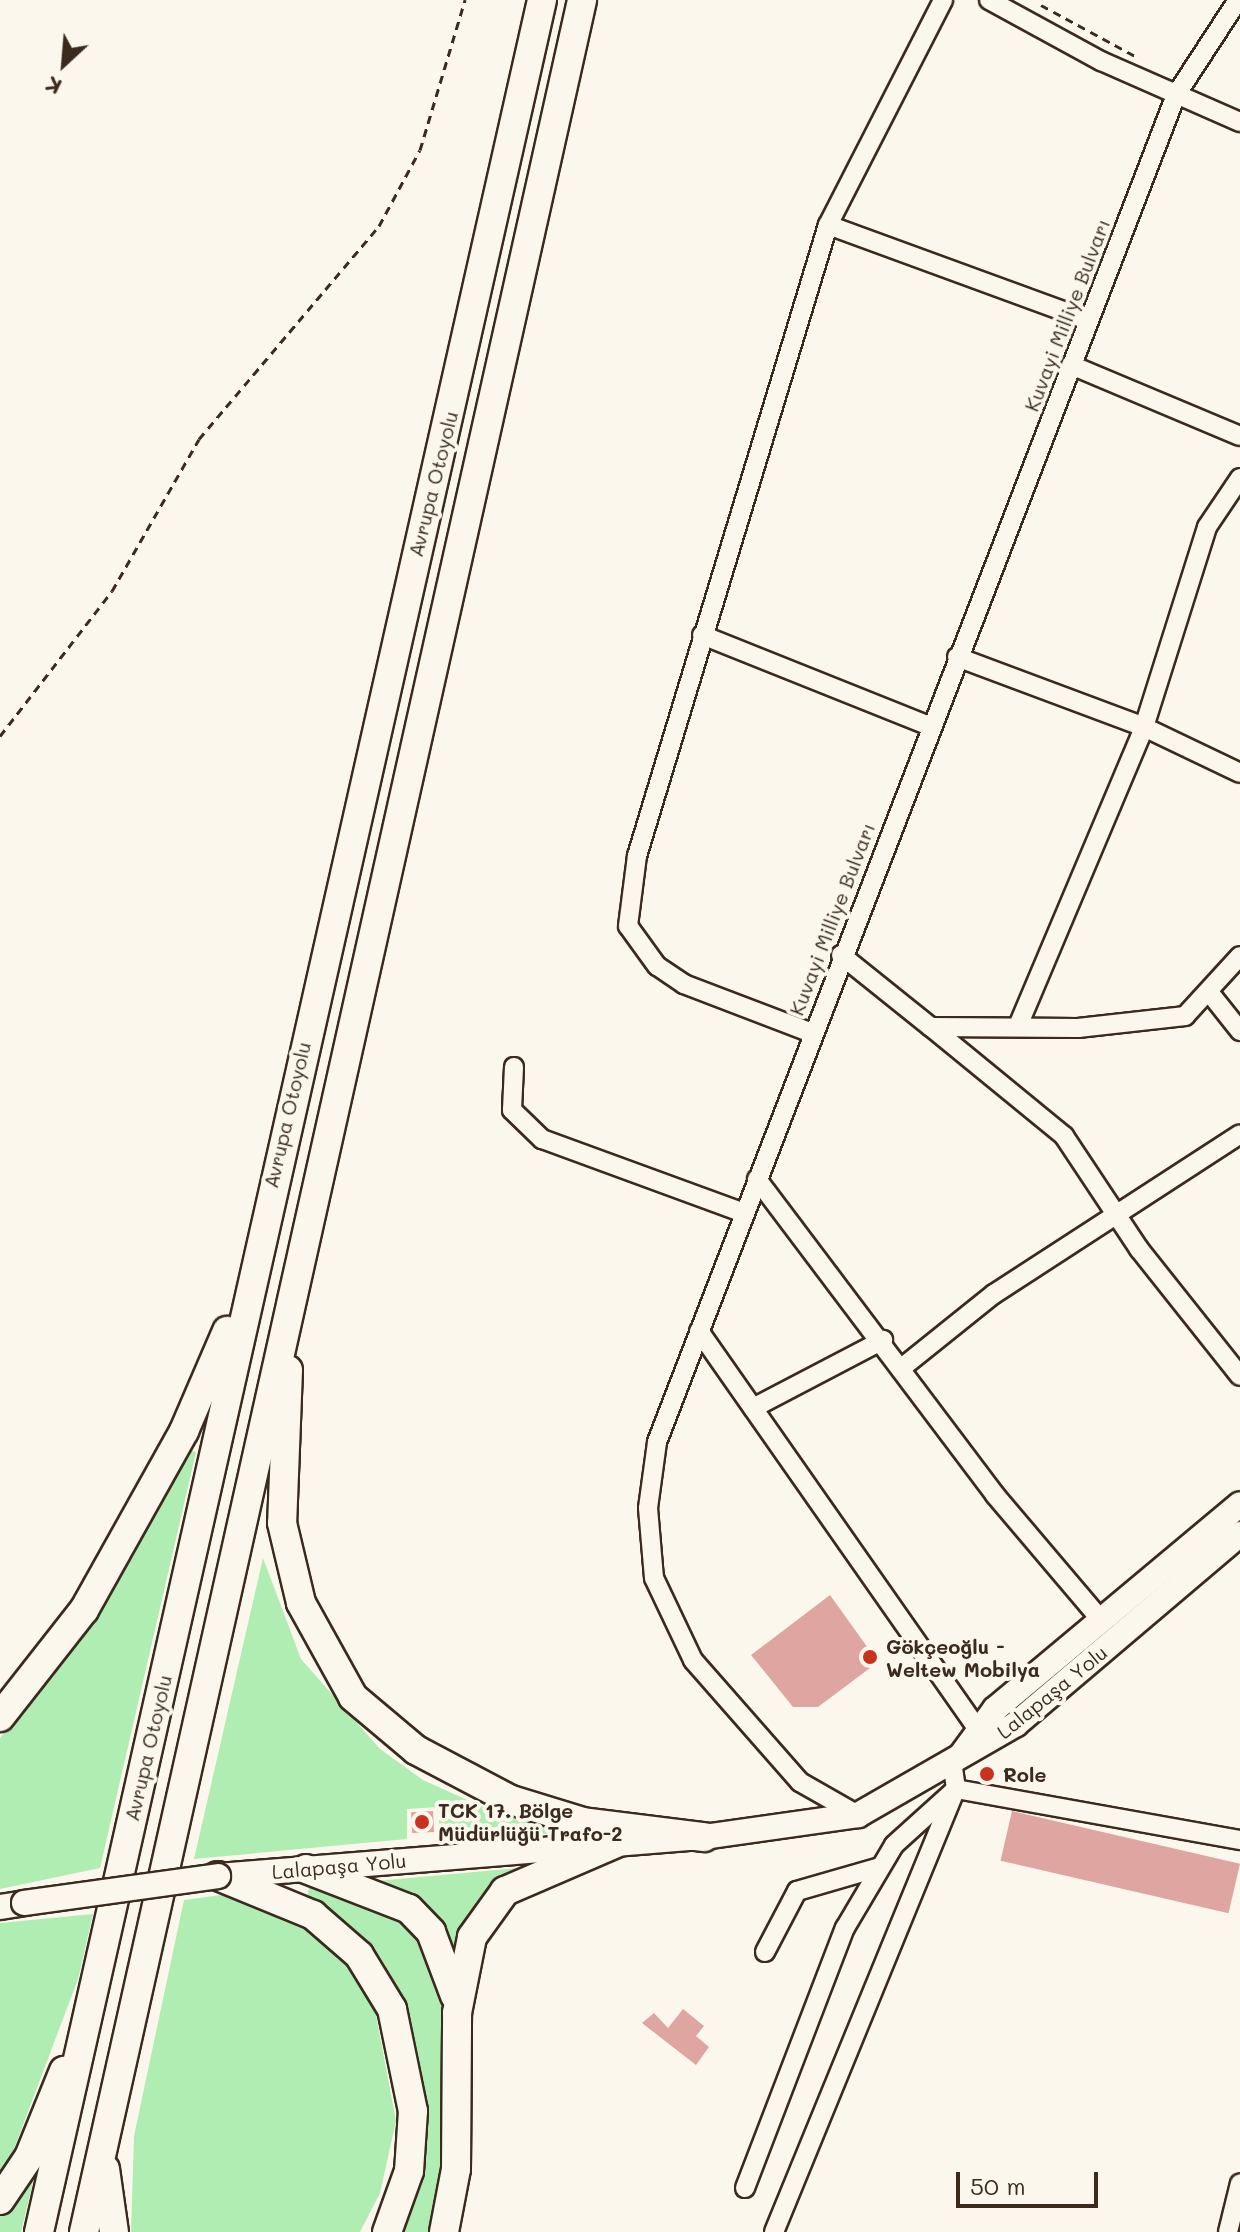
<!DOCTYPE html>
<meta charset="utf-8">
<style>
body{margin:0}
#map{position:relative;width:1240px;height:2232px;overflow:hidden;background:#fbf7ec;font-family:Mali,sans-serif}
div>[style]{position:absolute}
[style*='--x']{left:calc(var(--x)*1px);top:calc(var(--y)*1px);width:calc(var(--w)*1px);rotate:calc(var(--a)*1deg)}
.green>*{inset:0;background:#b0edb3}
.building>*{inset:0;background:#dfa5a0;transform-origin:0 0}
.path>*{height:3px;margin-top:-1.5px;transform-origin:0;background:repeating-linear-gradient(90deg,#3b2a1e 0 8px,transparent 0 14px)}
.roads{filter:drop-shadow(2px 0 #3b2a1e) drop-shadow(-2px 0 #3b2a1e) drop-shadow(0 2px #3b2a1e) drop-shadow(0 -2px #3b2a1e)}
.minor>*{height:18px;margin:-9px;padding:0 9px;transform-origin:9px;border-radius:9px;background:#fbf7ec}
.major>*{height:24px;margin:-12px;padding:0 12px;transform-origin:12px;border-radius:12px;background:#fbf7ec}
.highway>*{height:28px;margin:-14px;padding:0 14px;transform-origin:14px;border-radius:14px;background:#fbf7ec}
.bridges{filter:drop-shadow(2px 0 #3b2a1e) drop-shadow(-2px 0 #3b2a1e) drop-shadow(0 2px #3b2a1e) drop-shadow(0 -2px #3b2a1e)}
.major-bridge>*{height:24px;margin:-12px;padding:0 12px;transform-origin:12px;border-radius:12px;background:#fbf7ec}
.dots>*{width:22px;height:22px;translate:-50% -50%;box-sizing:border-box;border:4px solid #fbf7ec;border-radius:50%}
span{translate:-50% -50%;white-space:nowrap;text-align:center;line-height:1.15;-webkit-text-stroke:8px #fbf7ec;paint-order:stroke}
.street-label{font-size:20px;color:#3b2a1e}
.poi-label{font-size:20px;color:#3b2a1e;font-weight:700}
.left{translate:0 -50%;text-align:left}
.north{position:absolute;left:24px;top:24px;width:80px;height:80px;-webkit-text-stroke:6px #fbf7ec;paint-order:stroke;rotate:206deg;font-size:22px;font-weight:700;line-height:32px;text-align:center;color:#3b2a1e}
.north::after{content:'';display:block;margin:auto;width:28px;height:36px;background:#3b2a1e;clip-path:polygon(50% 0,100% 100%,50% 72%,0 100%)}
.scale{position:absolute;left:956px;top:2172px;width:142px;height:36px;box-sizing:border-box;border:4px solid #3b2a1e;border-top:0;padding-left:10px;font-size:24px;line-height:28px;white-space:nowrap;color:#3b2a1e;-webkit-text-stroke:6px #fbf7ec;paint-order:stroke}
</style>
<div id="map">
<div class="green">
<div style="clip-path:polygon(187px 1450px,196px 1452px,100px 1868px,0 1889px,0 1738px,79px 1641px)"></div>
<div style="clip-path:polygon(263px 1558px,301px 1659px,380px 1749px,423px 1780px,500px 1815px,573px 1833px,439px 1837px,439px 1807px,407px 1809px,407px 1839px,194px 1859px)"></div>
<div style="clip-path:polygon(519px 1868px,455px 1958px,377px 1881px)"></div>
<div style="clip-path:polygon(309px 1887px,329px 1887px,398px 1916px,416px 1932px,443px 1985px,446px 2178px,436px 2232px,404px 2232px,417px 2197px,424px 2122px,403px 1997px,380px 1957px,307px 1900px)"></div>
<div style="clip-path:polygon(221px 1895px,257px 1902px,316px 1932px,362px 1981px,376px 2015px,396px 2121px,380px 2193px,360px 2232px,131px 2232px,134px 2136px,184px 1900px)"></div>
<div style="clip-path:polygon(93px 1914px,78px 1979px,0 2186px,0 1923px)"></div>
<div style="clip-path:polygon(36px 2169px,21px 2232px,0 2232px,0 2213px)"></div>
</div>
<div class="building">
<div style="clip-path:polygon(830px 1595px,878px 1662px,818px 1707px,793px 1707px,751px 1655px)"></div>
<div style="left:433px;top:1811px;width:21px;height:22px;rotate:87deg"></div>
<div style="left:1012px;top:1811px;width:234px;height:51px;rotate:13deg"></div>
<div style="clip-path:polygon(683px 2009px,704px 2026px,696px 2036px,709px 2047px,696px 2065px,642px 2023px,654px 2013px,668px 2028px)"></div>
</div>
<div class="path">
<div style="--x:1041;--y:5;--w:107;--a:28.5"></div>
<div style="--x:0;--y:736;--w:183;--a:-52.3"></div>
<div style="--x:112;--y:591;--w:175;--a:-60.2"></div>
<div style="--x:199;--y:439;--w:279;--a:-49.8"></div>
<div style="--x:379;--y:226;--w:86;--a:-61.7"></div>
<div style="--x:420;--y:150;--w:157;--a:-73.3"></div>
</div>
<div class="roads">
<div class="minor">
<div style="--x:989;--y:0;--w:128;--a:28.6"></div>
<div style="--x:1101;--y:61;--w:152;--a:23.7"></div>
<div style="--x:828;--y:225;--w:277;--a:20.1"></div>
<div style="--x:1071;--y:365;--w:183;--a:22.8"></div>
<div style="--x:702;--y:635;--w:245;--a:21.8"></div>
<div style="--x:957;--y:657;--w:200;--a:20.5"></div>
<div style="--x:1144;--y:727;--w:106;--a:25.6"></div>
<div style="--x:841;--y:955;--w:115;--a:38.7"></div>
<div style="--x:931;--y:1027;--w:147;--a:0.4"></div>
<div style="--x:1078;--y:1028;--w:108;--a:-6.4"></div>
<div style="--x:1185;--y:1016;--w:81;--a:-47.5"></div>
<div style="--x:1209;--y:992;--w:50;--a:51.5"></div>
<div style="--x:1018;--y:1026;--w:324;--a:-67.1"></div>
<div style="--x:1144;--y:727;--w:210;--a:-72.5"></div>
<div style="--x:1207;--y:527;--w:59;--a:-56"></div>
<div style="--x:931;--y:1027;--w:172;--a:39.3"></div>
<div style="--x:1064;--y:1136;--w:136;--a:56.4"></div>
<div style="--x:1139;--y:1249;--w:162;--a:51.5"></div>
<div style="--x:812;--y:1033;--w:137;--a:-159.1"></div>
<div style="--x:684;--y:984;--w:32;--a:-146"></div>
<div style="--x:657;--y:966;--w:49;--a:-125.9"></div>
<div style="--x:628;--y:926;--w:71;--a:-82.7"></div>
<div style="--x:637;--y:856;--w:659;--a:-73.16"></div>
<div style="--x:828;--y:225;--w:253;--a:-62.9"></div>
<div style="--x:514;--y:1067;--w:43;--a:92.7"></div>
<div style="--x:512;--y:1110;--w:42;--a:44"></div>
<div style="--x:542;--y:1139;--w:215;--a:20.1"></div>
<div style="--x:757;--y:1179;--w:396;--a:53"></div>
<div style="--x:995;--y:1495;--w:162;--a:49.7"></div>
<div style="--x:699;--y:1331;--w:485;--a:55"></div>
<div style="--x:904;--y:1366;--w:115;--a:-38.7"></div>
<div style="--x:994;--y:1294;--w:293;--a:-33"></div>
<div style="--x:753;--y:1408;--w:147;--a:-27.6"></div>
<div style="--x:858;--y:1815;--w:67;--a:-150.4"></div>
<div style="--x:800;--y:1782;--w:162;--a:-131.3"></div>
<div style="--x:693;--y:1660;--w:91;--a:-115.4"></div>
<div style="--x:654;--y:1578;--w:70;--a:-94.9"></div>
<div style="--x:648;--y:1508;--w:67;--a:-82.2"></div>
<div style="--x:657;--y:1442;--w:1444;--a:-68.93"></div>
<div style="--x:1176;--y:95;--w:113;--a:-56.9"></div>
<div style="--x:765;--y:1952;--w:69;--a:-62.3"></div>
<div style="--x:797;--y:1891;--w:86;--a:-16.1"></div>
<div style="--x:745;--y:2188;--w:279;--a:-69"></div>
<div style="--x:845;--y:1928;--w:96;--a:-59.4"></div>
<div style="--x:894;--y:1845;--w:84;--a:-42.1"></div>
<div style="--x:956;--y:1789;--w:289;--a:10.2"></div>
<div style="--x:774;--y:2232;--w:479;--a:-67.7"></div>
<div style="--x:956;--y:1789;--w:28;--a:-98"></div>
<div style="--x:1228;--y:2232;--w:50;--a:-76.2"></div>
</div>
<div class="major">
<div style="--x:962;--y:1754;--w:56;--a:-53.7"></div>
<div style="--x:995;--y:1709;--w:319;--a:-39.9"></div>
<div style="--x:218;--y:1876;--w:488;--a:-4.6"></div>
<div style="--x:704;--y:1837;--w:156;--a:-8.1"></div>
<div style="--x:858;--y:1815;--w:182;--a:-29.9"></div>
<div style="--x:1016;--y:1724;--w:294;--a:-40.3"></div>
<div style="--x:0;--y:1907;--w:24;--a:-9"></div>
</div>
<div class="highway">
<div style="--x:288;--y:1370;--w:153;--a:92.2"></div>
<div style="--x:282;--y:1523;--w:82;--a:76.6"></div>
<div style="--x:301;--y:1603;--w:107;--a:61"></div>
<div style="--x:353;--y:1697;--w:82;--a:40.1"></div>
<div style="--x:416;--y:1750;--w:107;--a:27.8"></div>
<div style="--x:511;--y:1800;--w:75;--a:17"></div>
<div style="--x:583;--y:1822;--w:122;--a:7.1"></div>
<div style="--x:0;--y:1717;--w:136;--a:-51.9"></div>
<div style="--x:84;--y:1610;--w:205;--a:-60.8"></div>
<div style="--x:184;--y:1431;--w:109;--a:-66.7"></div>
<div style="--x:306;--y:1869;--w:110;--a:21.2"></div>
<div style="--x:409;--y:1909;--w:32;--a:46"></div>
<div style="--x:431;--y:1932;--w:68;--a:69.4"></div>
<div style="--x:218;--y:1876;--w:103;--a:22.3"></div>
<div style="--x:313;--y:1915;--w:61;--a:41"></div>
<div style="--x:359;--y:1955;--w:63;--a:58.6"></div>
<div style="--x:392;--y:2009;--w:104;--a:78.4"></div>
<div style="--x:413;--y:2111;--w:60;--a:93.8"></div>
<div style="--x:409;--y:2171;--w:65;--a:109.8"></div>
<div style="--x:105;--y:2169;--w:64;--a:81.9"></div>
<div style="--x:0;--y:2200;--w:52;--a:-56"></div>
<div style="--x:29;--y:2157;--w:93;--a:-67.9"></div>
<div style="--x:39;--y:2232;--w:2288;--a:-77.3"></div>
<div style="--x:84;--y:2232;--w:2287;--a:-77.42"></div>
<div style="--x:444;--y:2232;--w:64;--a:-79.2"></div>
<div style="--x:456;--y:2169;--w:156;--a:-89.6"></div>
<div style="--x:457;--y:2013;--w:77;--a:-78.8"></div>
<div style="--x:472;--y:1937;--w:57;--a:-54.3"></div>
<div style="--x:505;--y:1891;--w:119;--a:-23.3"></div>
</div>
</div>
<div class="bridges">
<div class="major-bridge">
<div style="--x:24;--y:1903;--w:196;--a:-7.9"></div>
</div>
</div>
<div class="dots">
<div style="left:870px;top:1657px;background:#c8321e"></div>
<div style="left:987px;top:1774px;background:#c8321e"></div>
<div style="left:422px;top:1822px;background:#c8321e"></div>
</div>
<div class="street-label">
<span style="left:1067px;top:315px;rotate:-69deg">Kuvayi Milliye Bulvarı</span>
<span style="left:433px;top:484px;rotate:-76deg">Avrupa Otoyolu</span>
<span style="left:832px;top:919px;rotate:-69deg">Kuvayi Milliye Bulvarı</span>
<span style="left:287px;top:1115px;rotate:-77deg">Avrupa Otoyolu</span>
<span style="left:1052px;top:1692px;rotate:-39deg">Lalapaşa Yolu</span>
<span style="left:148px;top:1748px;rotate:-77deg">Avrupa Otoyolu</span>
<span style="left:339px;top:1866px;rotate:-5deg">Lalapaşa Yolu</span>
</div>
<div class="poi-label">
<span class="left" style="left:886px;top:1658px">Gökçeoğlu -<br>Weltew Mobilya</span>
<span class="left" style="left:1003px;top:1774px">Role</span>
<span class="left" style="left:438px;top:1822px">TCK 17. Bölge<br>Müdürlüğü Trafo-2</span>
</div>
<div class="north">K</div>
<div class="scale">50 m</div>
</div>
